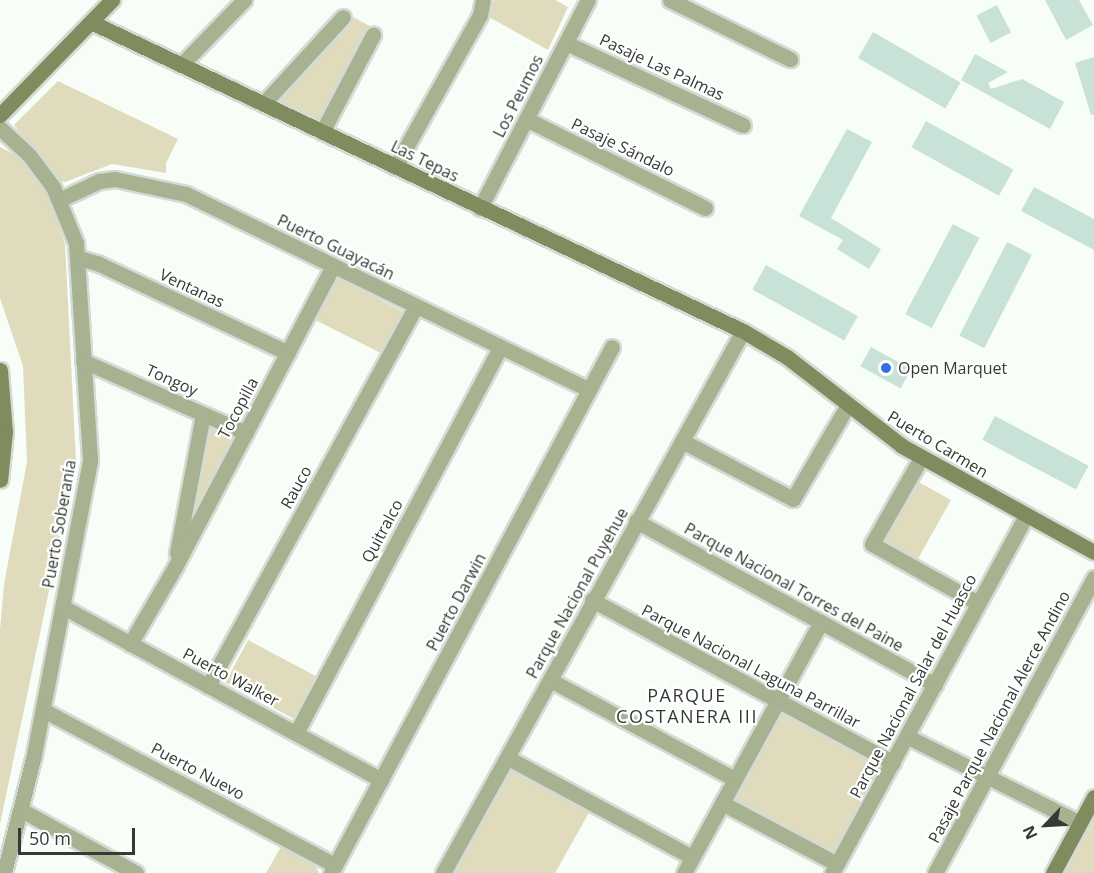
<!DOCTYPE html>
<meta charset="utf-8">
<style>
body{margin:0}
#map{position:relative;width:1094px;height:873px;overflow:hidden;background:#f7fef7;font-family:"Open Sans",sans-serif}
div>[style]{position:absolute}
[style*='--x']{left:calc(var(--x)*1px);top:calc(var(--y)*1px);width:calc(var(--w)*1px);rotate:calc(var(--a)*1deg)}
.green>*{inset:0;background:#e0dbbc;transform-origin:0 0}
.building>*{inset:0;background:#c9e2d8;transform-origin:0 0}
.roads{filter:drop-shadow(2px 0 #d4dbd4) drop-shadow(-2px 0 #d4dbd4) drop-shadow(0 2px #d4dbd4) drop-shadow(0 -2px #d4dbd4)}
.street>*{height:15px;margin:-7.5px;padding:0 7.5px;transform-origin:7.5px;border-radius:7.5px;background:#a7b291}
.secondary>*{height:15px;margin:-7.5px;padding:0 7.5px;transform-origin:7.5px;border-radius:7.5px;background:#7f8d5e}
.dots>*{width:16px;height:16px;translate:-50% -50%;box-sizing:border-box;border:3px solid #fff;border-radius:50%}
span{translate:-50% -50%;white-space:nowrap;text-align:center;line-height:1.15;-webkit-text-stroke:4.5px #fff;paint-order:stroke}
.street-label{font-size:16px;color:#343b34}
.poi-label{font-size:16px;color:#343b34}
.left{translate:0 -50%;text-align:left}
.neighbourhood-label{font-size:18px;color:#343b34;letter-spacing:1.5px}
.north{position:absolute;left:1016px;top:795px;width:60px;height:60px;-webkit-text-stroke:4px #fff;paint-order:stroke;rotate:245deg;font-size:16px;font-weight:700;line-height:24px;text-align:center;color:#343b34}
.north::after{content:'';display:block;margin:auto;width:21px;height:27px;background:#343b34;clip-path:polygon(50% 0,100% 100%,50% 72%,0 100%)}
.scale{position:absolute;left:18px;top:828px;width:117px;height:27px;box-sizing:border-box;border:3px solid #343b34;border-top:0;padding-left:8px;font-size:18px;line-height:21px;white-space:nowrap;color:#343b34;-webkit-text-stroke:4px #fff;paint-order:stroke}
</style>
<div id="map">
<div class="green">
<div style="clip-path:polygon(494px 0,555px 0,568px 7px,548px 50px,487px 16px)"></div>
<div style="clip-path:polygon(351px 16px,370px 26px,324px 118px,318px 122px,277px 103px,276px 100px)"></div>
<div style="clip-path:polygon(58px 81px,178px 139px,166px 163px,166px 173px,112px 164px,65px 182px,54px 179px,14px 125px)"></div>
<div style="clip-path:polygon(0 147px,18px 156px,38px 181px,49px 198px,65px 244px,76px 462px,0 824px,0 630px,4px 584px,27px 462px,23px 366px,0 298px)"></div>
<div style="left:333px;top:276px;width:80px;height:47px;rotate:27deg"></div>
<div style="clip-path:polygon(211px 424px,234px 440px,184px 539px,207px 425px)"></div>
<div style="clip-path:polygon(917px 481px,951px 500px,915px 564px,884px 546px,881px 539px)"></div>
<div style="left:248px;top:640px;width:81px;height:48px;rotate:28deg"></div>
<div style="clip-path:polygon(784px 713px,881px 766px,833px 853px,734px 802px,778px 716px)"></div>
<div style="clip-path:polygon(515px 768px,591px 809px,555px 873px,451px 873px,507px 772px)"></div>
<div style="clip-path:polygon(1094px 818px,1094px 873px,1065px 873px)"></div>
<div style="clip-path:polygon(281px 847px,315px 865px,319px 873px,266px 873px)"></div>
</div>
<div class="building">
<div style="clip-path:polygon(1045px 0,1079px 0,1093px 25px,1066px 40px)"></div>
<div style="left:997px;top:5px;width:31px;height:23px;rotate:63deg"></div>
<div style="left:873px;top:32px;width:101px;height:30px;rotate:30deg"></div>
<div style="clip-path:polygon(975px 54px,1008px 72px,988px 83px,991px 89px,1022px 79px,1064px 102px,1050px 129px,961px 80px)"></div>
<div style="clip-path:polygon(1094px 57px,1094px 115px,1091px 115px,1075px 63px)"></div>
<div style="left:926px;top:121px;width:100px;height:30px;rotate:29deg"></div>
<div style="clip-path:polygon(847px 129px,872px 142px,831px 218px,881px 249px,869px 269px,837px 249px,843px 240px,799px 216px)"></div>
<div style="clip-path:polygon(1034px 187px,1094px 219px,1094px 250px,1021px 211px)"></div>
<div style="left:953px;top:224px;width:30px;height:102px;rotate:28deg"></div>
<div style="left:1007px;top:242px;width:28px;height:105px;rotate:27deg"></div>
<div style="left:766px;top:265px;width:105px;height:28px;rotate:29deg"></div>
<div style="left:871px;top:347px;width:46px;height:22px;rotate:29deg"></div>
<div style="left:995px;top:416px;width:106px;height:27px;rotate:28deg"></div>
</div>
<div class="roads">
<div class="street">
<div style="--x:670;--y:0;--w:134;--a:26.2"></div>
<div style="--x:566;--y:43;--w:195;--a:24.9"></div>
<div style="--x:181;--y:65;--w:91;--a:-45.9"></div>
<div style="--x:263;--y:104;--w:118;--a:-47.4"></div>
<div style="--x:526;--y:119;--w:200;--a:26.4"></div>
<div style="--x:0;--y:128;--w:40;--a:43"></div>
<div style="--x:29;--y:155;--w:40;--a:53"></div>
<div style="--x:53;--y:187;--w:61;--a:67.7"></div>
<div style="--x:76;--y:243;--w:218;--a:86.3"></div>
<div style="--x:90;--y:461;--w:303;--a:100.8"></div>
<div style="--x:33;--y:759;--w:118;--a:104.3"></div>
<div style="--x:322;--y:132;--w:110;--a:-62.3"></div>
<div style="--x:395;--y:167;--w:174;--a:-60.8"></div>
<div style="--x:480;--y:15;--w:15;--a:-79"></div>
<div style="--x:59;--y:200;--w:44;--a:-25.4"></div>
<div style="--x:99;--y:181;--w:16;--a:-7"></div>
<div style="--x:115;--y:179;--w:73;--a:11.9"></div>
<div style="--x:186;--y:194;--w:448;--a:25.9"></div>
<div style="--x:480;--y:208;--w:234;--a:-62.6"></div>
<div style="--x:79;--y:258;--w:19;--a:16"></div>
<div style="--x:97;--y:263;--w:211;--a:25.2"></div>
<div style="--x:83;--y:361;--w:178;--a:23.8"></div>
<div style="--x:682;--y:441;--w:125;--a:27.6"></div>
<div style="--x:793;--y:499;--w:109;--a:-59.7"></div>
<div style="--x:921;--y:458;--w:99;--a:119.7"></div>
<div style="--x:872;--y:544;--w:121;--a:29.1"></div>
<div style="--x:636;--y:521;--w:341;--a:28.7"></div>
<div style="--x:177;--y:553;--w:141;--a:-79.4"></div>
<div style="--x:592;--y:600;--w:342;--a:28.4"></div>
<div style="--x:63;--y:607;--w:362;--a:28.5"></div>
<div style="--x:130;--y:644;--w:89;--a:-59.7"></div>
<div style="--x:175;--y:567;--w:340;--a:-62.3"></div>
<div style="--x:550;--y:680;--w:210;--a:28.2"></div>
<div style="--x:208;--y:686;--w:433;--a:-61.3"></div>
<div style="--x:43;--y:710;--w:331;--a:28"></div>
<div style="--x:296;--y:733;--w:437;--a:-62.1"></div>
<div style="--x:908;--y:737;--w:192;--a:26.6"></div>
<div style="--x:508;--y:758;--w:209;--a:28.3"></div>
<div style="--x:722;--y:803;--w:130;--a:27.9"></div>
<div style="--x:21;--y:810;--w:131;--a:28.7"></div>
<div style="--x:331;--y:873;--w:596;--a:-61.89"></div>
<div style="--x:443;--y:873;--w:619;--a:-61.04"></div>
<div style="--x:684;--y:873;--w:286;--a:-61.4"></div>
<div style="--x:832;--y:873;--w:407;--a:-61.5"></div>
<div style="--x:935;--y:873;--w:335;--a:-61.7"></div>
</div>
<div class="secondary">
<div style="--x:91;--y:22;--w:722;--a:25.36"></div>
<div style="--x:743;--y:331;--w:51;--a:30.6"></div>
<div style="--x:787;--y:357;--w:145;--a:37.7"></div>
<div style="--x:902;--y:446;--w:219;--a:28.9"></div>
<div style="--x:0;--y:115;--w:161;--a:-45.8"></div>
<div style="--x:0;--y:370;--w:62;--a:85.4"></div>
<div style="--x:5;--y:432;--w:48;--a:95.9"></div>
<div style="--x:1053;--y:873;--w:86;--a:-61.7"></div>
</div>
</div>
<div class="dots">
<div style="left:886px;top:368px;background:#3370de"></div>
</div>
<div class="street-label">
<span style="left:662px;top:67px;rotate:25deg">Pasaje Las Palmas</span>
<span style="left:518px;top:96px;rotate:-63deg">Los Peumos</span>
<span style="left:623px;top:147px;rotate:26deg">Pasaje Sándalo</span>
<span style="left:425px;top:161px;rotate:26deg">Las Tepas</span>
<span style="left:336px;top:247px;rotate:26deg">Puerto Guayacán</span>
<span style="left:192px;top:288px;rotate:25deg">Ventanas</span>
<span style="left:172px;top:380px;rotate:24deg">Tongoy</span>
<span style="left:238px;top:408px;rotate:-62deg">Tocopilla</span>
<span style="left:938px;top:444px;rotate:31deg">Puerto Carmen</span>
<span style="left:296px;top:487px;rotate:-61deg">Rauco</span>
<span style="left:59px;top:524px;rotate:-80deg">Puerto Soberanía</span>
<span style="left:382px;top:531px;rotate:-62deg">Quitralco</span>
<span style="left:794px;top:587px;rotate:29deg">Parque Nacional Torres del Paine</span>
<span style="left:577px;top:593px;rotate:-61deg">Parque Nacional Puyehue</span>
<span style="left:456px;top:602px;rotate:-62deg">Puerto Darwin</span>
<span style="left:751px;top:666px;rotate:28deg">Parque Nacional Laguna Parrillar</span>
<span style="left:231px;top:677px;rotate:28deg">Puerto Walker</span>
<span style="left:913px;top:686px;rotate:-62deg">Parque Nacional Salar del Huasco</span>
<span style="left:999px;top:717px;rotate:-62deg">Pasaje Parque Nacional Alerce Andino</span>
<span style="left:198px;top:771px;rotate:28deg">Puerto Nuevo</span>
</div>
<div class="poi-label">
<span class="left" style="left:898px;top:368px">Open Marquet</span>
</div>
<div class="neighbourhood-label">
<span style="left:687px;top:706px">PARQUE<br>COSTANERA III</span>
</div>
<div class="north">N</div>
<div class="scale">50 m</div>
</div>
